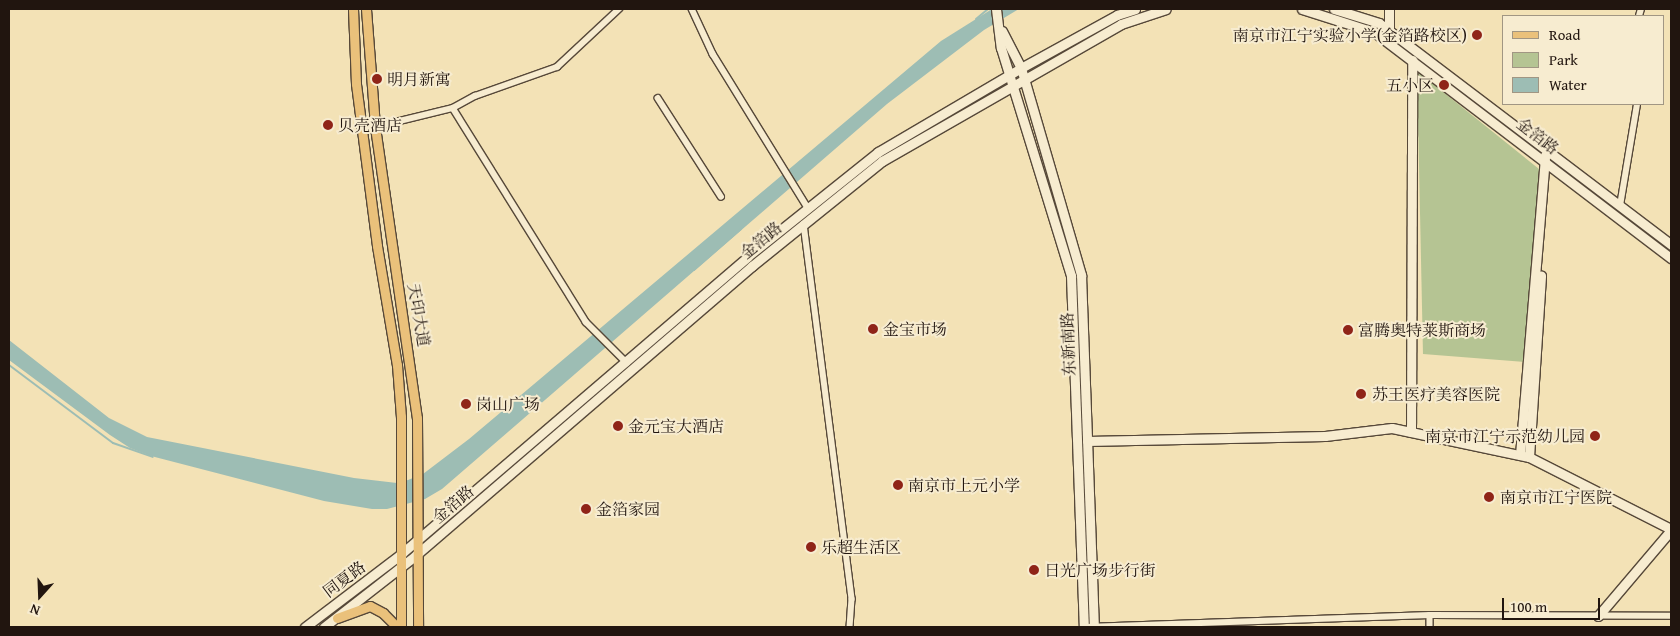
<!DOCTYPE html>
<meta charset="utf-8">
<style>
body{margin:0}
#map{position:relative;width:1680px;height:636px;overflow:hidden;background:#f3e2b6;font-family:"Gentium Book Plus","Noto Serif SC",serif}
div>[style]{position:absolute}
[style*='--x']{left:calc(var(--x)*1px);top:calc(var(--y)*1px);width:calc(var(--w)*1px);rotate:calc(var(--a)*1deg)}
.green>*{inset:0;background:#b5c493}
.water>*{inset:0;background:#9dbdb4}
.stream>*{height:2px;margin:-1px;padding:0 1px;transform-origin:1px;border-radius:1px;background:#9dbdb4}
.roads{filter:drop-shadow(1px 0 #564839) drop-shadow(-1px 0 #564839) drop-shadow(0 1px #564839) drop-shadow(0 -1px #564839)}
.street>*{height:5.5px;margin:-2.75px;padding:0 2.75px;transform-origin:2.75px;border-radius:2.75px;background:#f7ecd0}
.secondary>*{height:9px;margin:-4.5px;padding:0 4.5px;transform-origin:4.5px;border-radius:4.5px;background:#f7ecd0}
.primary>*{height:9px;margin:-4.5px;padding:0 4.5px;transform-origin:4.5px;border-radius:4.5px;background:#eac17b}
.dots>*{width:14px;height:14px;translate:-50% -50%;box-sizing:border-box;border:2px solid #f7ecd0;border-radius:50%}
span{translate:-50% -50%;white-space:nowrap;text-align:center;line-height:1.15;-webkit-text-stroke:4px #f7ecd0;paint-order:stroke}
.poi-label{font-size:16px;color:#21150f}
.right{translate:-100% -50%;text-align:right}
.left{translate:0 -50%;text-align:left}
.street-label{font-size:16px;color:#21150f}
.frame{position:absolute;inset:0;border:10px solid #21150f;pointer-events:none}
.legend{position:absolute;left:1502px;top:15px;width:162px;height:90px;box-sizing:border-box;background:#f7ecd0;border:1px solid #a19683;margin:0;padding:6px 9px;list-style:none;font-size:15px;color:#21150f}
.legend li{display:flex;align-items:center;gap:10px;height:25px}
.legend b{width:25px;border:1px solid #a19683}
.north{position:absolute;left:15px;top:571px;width:50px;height:50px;-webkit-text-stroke:4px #f7ecd0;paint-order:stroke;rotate:200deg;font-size:14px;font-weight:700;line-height:20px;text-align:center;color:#21150f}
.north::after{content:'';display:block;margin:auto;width:18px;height:22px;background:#21150f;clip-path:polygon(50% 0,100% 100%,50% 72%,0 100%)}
.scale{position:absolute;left:1502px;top:598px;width:98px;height:22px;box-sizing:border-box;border:2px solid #21150f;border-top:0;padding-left:6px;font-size:15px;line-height:18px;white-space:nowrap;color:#21150f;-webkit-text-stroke:4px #f7ecd0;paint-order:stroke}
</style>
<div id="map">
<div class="green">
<div style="clip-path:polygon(1417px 71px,1539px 169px,1525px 362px,1423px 354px)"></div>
</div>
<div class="water">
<div style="clip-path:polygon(992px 9px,1019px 9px,984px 30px,887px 104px,442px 489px,425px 499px,387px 509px,372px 509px,324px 501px,151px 456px,130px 448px,110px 435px,9px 360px,9px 340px,109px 418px,147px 437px,354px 478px,397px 483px,408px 480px,423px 474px,469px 439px,941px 41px)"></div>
</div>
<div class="stream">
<div style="--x:976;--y:19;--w:16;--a:-40"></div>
<div style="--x:694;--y:270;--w:62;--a:-41.1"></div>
<div style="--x:9;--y:365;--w:130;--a:36.9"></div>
<div style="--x:113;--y:443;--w:42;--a:19.3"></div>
</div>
<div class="roads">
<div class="street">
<div style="--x:692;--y:9;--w:50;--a:65"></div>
<div style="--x:713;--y:54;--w:181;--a:58.3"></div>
<div style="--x:1639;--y:16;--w:7;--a:-74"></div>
<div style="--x:658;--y:98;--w:117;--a:57.3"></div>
<div style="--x:453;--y:108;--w:252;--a:58.1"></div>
<div style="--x:586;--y:322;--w:58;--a:45"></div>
<div style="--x:375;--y:127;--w:80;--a:-13.7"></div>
<div style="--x:453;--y:108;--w:25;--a:-29"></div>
<div style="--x:475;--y:96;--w:87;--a:-19.5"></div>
<div style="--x:557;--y:67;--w:85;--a:-43.1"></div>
<div style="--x:1620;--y:206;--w:103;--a:-80.5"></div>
<div style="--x:804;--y:224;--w:378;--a:82.7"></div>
<div style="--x:852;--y:599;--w:28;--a:94"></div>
<div style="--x:1430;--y:615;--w:12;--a:90"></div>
<div style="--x:1086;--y:627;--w:344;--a:-2"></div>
<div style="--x:1430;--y:615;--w:241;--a:0.2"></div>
</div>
<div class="secondary">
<div style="--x:996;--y:9;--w:39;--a:83"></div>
<div style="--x:1001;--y:48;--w:239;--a:72.9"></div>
<div style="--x:1071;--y:276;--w:351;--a:87.9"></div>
<div style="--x:1302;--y:9;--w:76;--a:17.7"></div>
<div style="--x:1374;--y:32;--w:373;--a:37.3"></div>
<div style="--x:1334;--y:9;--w:47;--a:17.3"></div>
<div style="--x:1379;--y:23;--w:367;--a:37.2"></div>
<div style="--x:1389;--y:9;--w:22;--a:90"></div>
<div style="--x:1002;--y:31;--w:42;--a:62.8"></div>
<div style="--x:1021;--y:68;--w:216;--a:73.8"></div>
<div style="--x:1081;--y:275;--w:352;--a:87.9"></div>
<div style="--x:1411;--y:432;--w:372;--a:-89.8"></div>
<div style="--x:1087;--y:441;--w:238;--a:-1.2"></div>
<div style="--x:1325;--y:436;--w:67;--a:-6.8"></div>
<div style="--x:1392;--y:428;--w:140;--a:12"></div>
<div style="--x:1529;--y:457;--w:159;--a:26.9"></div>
<div style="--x:1520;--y:455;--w:301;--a:-85.2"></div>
<div style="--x:1529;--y:457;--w:182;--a:-86.2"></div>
<div style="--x:1598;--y:616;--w:113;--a:-49.7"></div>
<div style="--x:305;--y:627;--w:121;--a:-37.2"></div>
<div style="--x:401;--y:554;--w:456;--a:-40.6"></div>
<div style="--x:747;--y:257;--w:168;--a:-38.7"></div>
<div style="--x:878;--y:152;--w:166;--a:-30.4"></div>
<div style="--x:1021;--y:68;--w:110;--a:-28.9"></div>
<div style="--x:1117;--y:15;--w:19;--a:-18"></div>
<div style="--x:324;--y:627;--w:117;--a:-38"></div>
<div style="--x:416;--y:555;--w:443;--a:-40.7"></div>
<div style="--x:752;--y:266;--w:167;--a:-38.9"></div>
<div style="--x:882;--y:161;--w:275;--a:-29.8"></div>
<div style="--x:1121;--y:24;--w:47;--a:-18.4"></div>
</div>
<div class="primary">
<div style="--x:353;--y:9;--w:75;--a:87.7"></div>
<div style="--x:356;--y:84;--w:163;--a:82.6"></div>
<div style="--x:377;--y:246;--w:121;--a:80.5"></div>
<div style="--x:397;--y:365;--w:52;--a:85.6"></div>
<div style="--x:401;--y:417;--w:210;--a:90"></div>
<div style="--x:366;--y:9;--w:118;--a:85.6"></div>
<div style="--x:375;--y:127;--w:294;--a:81.8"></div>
<div style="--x:417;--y:418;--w:209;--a:89.7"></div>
<div style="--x:337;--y:618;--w:35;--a:-20"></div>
<div style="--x:370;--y:606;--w:15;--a:28"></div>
<div style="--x:383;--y:613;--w:20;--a:45"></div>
</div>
</div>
<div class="dots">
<div style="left:1477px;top:35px;background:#8f2418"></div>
<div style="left:377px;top:79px;background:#8f2418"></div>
<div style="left:1444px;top:85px;background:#8f2418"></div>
<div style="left:328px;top:125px;background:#8f2418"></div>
<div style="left:873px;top:329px;background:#8f2418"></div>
<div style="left:1348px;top:330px;background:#8f2418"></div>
<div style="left:1361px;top:394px;background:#8f2418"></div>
<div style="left:466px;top:404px;background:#8f2418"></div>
<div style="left:618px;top:426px;background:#8f2418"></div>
<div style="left:1595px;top:436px;background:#8f2418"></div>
<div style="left:898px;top:485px;background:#8f2418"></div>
<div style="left:1489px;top:497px;background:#8f2418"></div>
<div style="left:586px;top:509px;background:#8f2418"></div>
<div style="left:811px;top:547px;background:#8f2418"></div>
<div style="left:1034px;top:570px;background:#8f2418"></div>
</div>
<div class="poi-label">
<span class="right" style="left:1467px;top:35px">南京市江宁实验小学(金箔路校区)</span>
<span class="left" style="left:387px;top:79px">明月新寓</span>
<span class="right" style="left:1434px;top:85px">五小区</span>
<span class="left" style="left:338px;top:125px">贝壳酒店</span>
<span class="left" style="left:883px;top:329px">金宝市场</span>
<span class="left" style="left:1358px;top:330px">富腾奥特莱斯商场</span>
<span class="left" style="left:1372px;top:394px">苏王医疗美容医院</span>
<span class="left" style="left:476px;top:404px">岗山广场</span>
<span class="left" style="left:628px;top:426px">金元宝大酒店</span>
<span class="right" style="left:1585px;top:436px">南京市江宁示范幼儿园</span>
<span class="left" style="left:908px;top:485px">南京市上元小学</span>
<span class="left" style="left:1500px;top:497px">南京市江宁医院</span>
<span class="left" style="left:596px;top:509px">金箔家园</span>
<span class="left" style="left:821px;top:547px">乐超生活区</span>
<span class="left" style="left:1044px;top:570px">日光广场步行街</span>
</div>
<div class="street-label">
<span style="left:1538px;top:136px;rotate:38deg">金箔路</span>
<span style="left:761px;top:240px;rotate:-39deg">金箔路</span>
<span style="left:419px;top:315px;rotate:80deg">天印大道</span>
<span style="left:1068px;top:344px;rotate:-92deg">东新南路</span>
<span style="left:453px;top:504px;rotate:-40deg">金箔路</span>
<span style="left:344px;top:579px;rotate:-37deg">同夏路</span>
</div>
<div class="frame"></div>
<ul class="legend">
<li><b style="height:6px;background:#eac17b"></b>Road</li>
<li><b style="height:14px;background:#b5c493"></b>Park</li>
<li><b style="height:14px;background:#9dbdb4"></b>Water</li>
</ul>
<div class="north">N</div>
<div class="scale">100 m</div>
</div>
